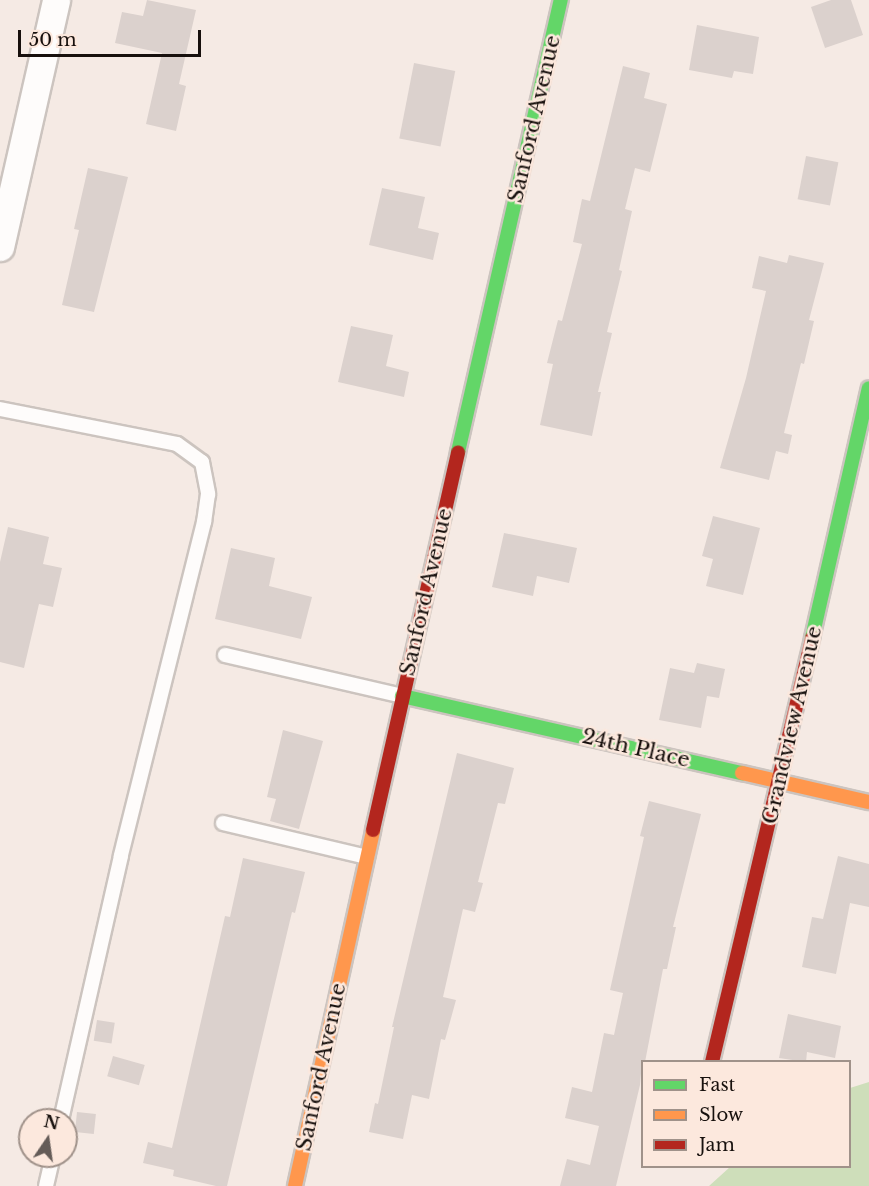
<!DOCTYPE html>
<style>
body{margin:0}
#map{position:relative;width:869px;height:1186px;overflow:hidden;background:#f5eae4;font-family:"Libre Baskerville",serif}
div>[style]{position:absolute}
[style*='--x']{left:calc(var(--x)*1px);top:calc(var(--y)*1px);width:calc(var(--w)*1px);rotate:calc(var(--a)*1deg)}
.green>*{inset:0;background:#cedeba}
.building>*{inset:0;background:#dbd1cd;transform-origin:0 0}
.roads{filter:drop-shadow(2px 0 #ccc4bf) drop-shadow(-2px 0 #ccc4bf) drop-shadow(0 2px #ccc4bf) drop-shadow(0 -2px #ccc4bf)}
.lane>*{height:14px;margin:-7px;padding:0 7px;transform-origin:7px;border-radius:7px;background:#fefcfb}
.street>*{height:27px;margin:-13.5px;padding:0 13.5px;transform-origin:13.5px;border-radius:13.5px;background:#fefcfb}
.fast>*{height:14px;margin:-7px;padding:0 7px;transform-origin:7px;border-radius:7px;background:#63d668}
.slow>*{height:14px;margin:-7px;padding:0 7px;transform-origin:7px;border-radius:7px;background:#ff974d}
.jam>*{height:14px;margin:-7px;padding:0 7px;transform-origin:7px;border-radius:7px;background:#b3261e}
span{translate:-50% -50%;white-space:nowrap;text-align:center;line-height:1.15;-webkit-text-stroke:5px #fce8dd;paint-order:stroke}
.street-label{font-size:21px;color:#17100d}
.legend{position:absolute;left:641px;top:1060px;width:210px;height:108px;box-sizing:border-box;background:#fce8dd;border:2px solid #a0928a;margin:0;padding:8px 10px;list-style:none;font-size:18px;color:#17100d}
.legend li{display:flex;align-items:center;gap:12px;height:30px}
.legend b{width:30px;border:2px solid #a0928a}
.north{position:absolute;left:18px;top:1108px;width:60px;height:60px;box-sizing:border-box;background:#fce8dd;border:2px solid #a0928a;border-radius:50%;rotate:13deg;font-size:16px;font-weight:700;line-height:24px;text-align:center;color:#17100d}
.north::after{content:'';display:block;margin:auto;width:21px;height:27px;background:#655c58;clip-path:polygon(50% 0,100% 100%,50% 72%,0 100%)}
.scale{position:absolute;left:18px;top:30px;width:183px;height:27px;box-sizing:border-box;border:3px solid #17100d;border-top:0;padding-left:8px;font-size:18px;line-height:21px;white-space:nowrap;color:#17100d;-webkit-text-stroke:4px #fce8dd;paint-order:stroke}
</style>
<div id="map">
<div class="green">
<div style="clip-path:polygon(869px 1082px,869px 1186px,709px 1186px,730px 1167px,850px 1166px,850px 1088px)"></div>
</div>
<div class="building">
<div style="clip-path:polygon(147px 0,196px 10px,179px 84px,186px 86px,176px 131px,146px 124px,162px 53px,115px 43px,122px 12px,143px 16px)"></div>
<div style="clip-path:polygon(831px 0,851px 0,863px 35px,825px 48px,811px 7px)"></div>
<div style="clip-path:polygon(697px 25px,759px 37px,753px 74px,734px 71px,732px 78px,689px 70px)"></div>
<div style="left:414px;top:63px;width:42px;height:77px;rotate:11deg"></div>
<div style="clip-path:polygon(623px 66px,650px 73px,644px 98px,667px 104px,650px 172px,635px 168px,625px 209px,632px 211px,619px 270px,622px 271px,607px 332px,612px 333px,598px 392px,601px 392px,592px 436px,540px 425px,553px 364px,547px 363px,558px 320px,562px 321px,582px 244px,573px 242px,582px 199px,590px 201px)"></div>
<div style="left:806px;top:156px;width:33px;height:44px;rotate:11deg"></div>
<div style="clip-path:polygon(88px 168px,128px 177px,94px 312px,62px 305px,79px 230px,74px 229px)"></div>
<div style="clip-path:polygon(382px 188px,425px 197px,418px 228px,439px 233px,433px 260px,369px 245px)"></div>
<div style="clip-path:polygon(789px 255px,824px 263px,809px 320px,814px 321px,804px 364px,801px 363px,784px 433px,792px 435px,788px 454px,776px 451px,769px 480px,720px 468px,746px 378px,766px 291px,752px 288px,759px 256px,787px 263px)"></div>
<div style="clip-path:polygon(351px 326px,393px 335px,386px 366px,409px 372px,404px 397px,338px 382px)"></div>
<div style="clip-path:polygon(713px 516px,760px 528px,743px 595px,706px 586px,713px 559px,702px 556px)"></div>
<div style="clip-path:polygon(8px 527px,49px 537px,43px 564px,62px 568px,53px 607px,39px 604px,24px 668px,0 662px,0 562px)"></div>
<div style="clip-path:polygon(504px 533px,577px 548px,569px 583px,537px 576px,533px 596px,492px 587px)"></div>
<div style="clip-path:polygon(231px 548px,275px 558px,269px 586px,312px 597px,301px 639px,215px 619px)"></div>
<div style="clip-path:polygon(697px 663px,725px 669px,719px 698px,707px 696px,701px 728px,659px 720px,670px 668px,694px 673px)"></div>
<div style="clip-path:polygon(283px 730px,323px 741px,299px 829px,270px 821px,276px 799px,267px 797px)"></div>
<div style="clip-path:polygon(457px 753px,514px 768px,505px 804px,498px 803px,478px 882px,483px 883px,475px 912px,463px 909px,443px 997px,456px 1000px,445px 1040px,441px 1039px,429px 1099px,412px 1095px,403px 1139px,369px 1132px,375px 1103px,378px 1104px,394px 1027px,392px 1027px)"></div>
<div style="clip-path:polygon(649px 801px,701px 814px,673px 927px,676px 927px,667px 969px,663px 969px,645px 1062px,642px 1062px,640px 1085px,616px 1186px,560px 1186px,567px 1159px,590px 1165px,599px 1126px,565px 1118px,572px 1087px,592px 1092px,604px 1033px,614px 1035px,623px 993px,610px 990px,644px 837px,640px 836px)"></div>
<div style="clip-path:polygon(838px 856px,869px 864px,869px 907px,850px 903px,836px 974px,802px 967px,812px 917px,823px 919px)"></div>
<div style="clip-path:polygon(243px 858px,305px 872px,295px 913px,292px 912px,227px 1186px,216px 1186px,173px 1176px,174px 1170px,143px 1163px,148px 1142px,172px 1148px,225px 916px,230px 917px)"></div>
<div style="clip-path:polygon(788px 1014px,841px 1026px,835px 1058px,807px 1052px,806px 1062px,779px 1058px)"></div>
<div style="left:97px;top:1020px;width:18px;height:21px;rotate:9deg"></div>
<div style="left:113px;top:1056px;width:33px;height:21px;rotate:16deg"></div>
<div style="left:77px;top:1112px;width:19px;height:20px;rotate:6deg"></div>
</div>
<div class="roads">
<div class="lane">
<div style="--x:0;--y:409;--w:180;--a:11.2"></div>
<div style="--x:177;--y:444;--w:31;--a:36"></div>
<div style="--x:202;--y:462;--w:33;--a:79"></div>
<div style="--x:208;--y:494;--w:28;--a:98"></div>
<div style="--x:204;--y:522;--w:344;--a:104"></div>
<div style="--x:121;--y:856;--w:271;--a:102.8"></div>
<div style="--x:225;--y:655;--w:182;--a:13"></div>
<div style="--x:223;--y:823;--w:148;--a:13.3"></div>
<div style="--x:46;--y:1186;--w:31;--a:-77"></div>
</div>
<div class="street">
<div style="--x:0;--y:247;--w:253;--a:-77.2"></div>
</div>
<div class="fast">
<div style="--x:458;--y:452;--w:464;--a:-77.2"></div>
<div style="--x:812;--y:638;--w:256;--a:-77.2"></div>
<div style="--x:402;--y:696;--w:349;--a:12.8"></div>
</div>
<div class="slow">
<div style="--x:742;--y:773;--w:130;--a:12.9"></div>
<div style="--x:295;--y:1186;--w:364;--a:-77.6"></div>
</div>
<div class="jam">
<div style="--x:373;--y:830;--w:387;--a:-77.3"></div>
<div style="--x:712;--y:1062;--w:436;--a:-76.7"></div>
</div>
</div>
<div class="street-label">
<span style="left:534px;top:119px;rotate:-77deg">Sanford Avenue</span>
<span style="left:426px;top:592px;rotate:-77deg">Sanford Avenue</span>
<span style="left:792px;top:725px;rotate:-77deg">Grandview Avenue</span>
<span style="left:636px;top:748px;rotate:13deg">24th Place</span>
<span style="left:321px;top:1067px;rotate:-78deg">Sanford Avenue</span>
</div>
<ul class="legend">
<li><b style="height:8px;background:#63d668"></b>Fast</li>
<li><b style="height:8px;background:#ff974d"></b>Slow</li>
<li><b style="height:8px;background:#b3261e"></b>Jam</li>
</ul>
<div class="north">N</div>
<div class="scale">50 m</div>
</div>
